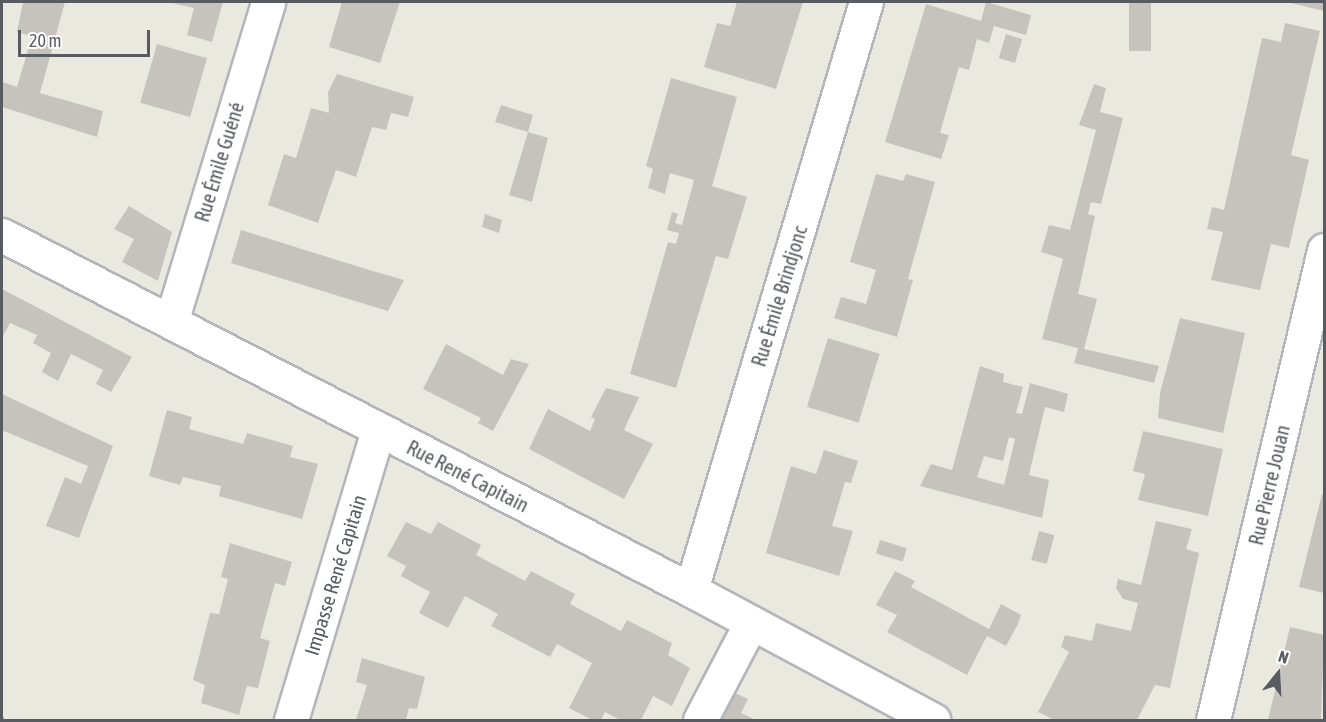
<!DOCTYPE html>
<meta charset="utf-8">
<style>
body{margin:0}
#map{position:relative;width:1326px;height:722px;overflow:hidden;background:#eae9e0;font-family:"Asap Condensed",sans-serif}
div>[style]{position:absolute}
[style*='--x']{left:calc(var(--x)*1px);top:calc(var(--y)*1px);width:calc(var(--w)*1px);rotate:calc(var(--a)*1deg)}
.building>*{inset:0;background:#c6c3bd;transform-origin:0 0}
.roads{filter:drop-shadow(2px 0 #b2b5ba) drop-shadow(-2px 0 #b2b5ba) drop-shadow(0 2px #b2b5ba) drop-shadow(0 -2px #b2b5ba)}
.minor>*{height:33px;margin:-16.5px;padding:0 16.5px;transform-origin:16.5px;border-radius:16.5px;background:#fff}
.rail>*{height:4.5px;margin-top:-2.25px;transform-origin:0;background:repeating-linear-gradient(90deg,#b0b1b1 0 1.5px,transparent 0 9.5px)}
span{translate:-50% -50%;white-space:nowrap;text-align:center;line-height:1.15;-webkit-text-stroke:6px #fff;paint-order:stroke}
.street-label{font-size:20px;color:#585b60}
.frame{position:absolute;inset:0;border:3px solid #585b60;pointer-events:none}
.north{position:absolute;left:1248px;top:644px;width:60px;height:60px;-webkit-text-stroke:4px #fff;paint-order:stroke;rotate:18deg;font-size:16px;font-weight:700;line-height:24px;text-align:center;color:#585b60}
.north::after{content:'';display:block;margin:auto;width:21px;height:27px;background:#585b60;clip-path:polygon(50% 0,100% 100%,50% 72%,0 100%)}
.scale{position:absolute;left:18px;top:30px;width:132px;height:27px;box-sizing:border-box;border:3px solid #585b60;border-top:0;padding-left:8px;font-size:18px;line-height:21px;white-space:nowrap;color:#585b60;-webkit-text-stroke:4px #fff;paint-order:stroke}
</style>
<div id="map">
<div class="building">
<div style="clip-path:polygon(23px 2px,65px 2px,40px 93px,103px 111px,97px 137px,2px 107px,2px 82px,17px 87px,32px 36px,17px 32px)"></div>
<div style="clip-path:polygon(168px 2px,223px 2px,212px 42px,187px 35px,194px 8px)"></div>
<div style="clip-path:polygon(342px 2px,400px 2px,380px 63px,329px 47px)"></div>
<div style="clip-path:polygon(737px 2px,803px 2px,776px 89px,704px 67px,717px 23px,730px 26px)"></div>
<div style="clip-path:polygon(986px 2px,1031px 15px,1026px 35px,994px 26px,989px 43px,977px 39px,969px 70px,959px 67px,940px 133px,949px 135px,941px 159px,885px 142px,926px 4px,981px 21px)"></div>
<div style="left:1129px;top:2px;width:22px;height:49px"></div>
<div style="clip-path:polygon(1287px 2px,1324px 2px,1324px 11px)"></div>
<div style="clip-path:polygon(1285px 23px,1320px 31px,1291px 155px,1309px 160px,1289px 248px,1271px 244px,1260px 290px,1211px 280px,1223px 232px,1207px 229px,1212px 207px,1224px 210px,1262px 38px,1281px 42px)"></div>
<div style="left:1006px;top:34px;width:17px;height:25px;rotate:17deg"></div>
<div style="left:157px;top:44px;width:52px;height:61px;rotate:16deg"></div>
<div style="clip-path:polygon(337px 74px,414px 97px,408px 117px,391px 113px,386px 130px,372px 127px,356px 177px,336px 170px,318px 223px,268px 205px,284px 154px,296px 158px,311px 108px,329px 113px,328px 92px)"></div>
<div style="clip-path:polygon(671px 78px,737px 97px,712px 186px,747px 197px,728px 259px,716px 256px,676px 388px,630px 374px,668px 242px,676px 244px,679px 233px,667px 230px,672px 212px,678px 214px,675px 223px,682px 225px,694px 180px,670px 173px,665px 194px,648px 188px,653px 169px,646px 166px)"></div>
<div style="clip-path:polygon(1094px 84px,1106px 88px,1100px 112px,1123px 118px,1101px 204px,1091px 202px,1088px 214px,1095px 216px,1078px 294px,1097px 299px,1084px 349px,1159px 366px,1154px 383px,1074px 363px,1078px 348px,1042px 339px,1063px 259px,1041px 252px,1049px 225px,1070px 230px,1096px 130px,1079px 125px)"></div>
<div style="clip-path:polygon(501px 105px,533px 115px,528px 132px,548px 138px,532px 202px,509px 195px,528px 132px,495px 122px)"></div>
<div style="clip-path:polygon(876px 174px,903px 181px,906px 174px,935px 182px,908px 279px,913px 280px,897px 337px,834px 318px,841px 297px,866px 304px,876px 270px,850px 262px)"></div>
<div style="clip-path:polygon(129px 206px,172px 232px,158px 281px,122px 262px,134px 239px,114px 229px)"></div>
<div style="clip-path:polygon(485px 214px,502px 220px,499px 233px,482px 227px)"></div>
<div style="clip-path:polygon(241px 230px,366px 269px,404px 280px,388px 311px,355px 301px,231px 263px)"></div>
<div style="clip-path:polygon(2px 289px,132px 357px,111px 392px,96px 384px,103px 370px,71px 354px,58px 381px,42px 372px,51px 353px,33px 343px,37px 335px,10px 323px,2px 338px)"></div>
<div style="clip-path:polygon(1180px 318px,1245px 333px,1223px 433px,1158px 418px,1160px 393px)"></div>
<div style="left:828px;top:338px;width:54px;height:72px;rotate:17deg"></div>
<div style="clip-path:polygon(446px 344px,503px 375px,511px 359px,529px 364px,493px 431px,478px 423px,481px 418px,423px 389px)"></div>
<div style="clip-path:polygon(evenodd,980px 366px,1004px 374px,1003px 382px,1023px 387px,1016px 413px,1022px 414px,1030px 383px,1068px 394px,1064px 412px,1045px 407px,1029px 475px,1049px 480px,1042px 518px,920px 486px,931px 464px,952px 470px,980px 366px,1009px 437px,1015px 439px,1004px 485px,977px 477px,984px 456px,1003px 461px,1009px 437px)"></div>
<div style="clip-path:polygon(606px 388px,639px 397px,624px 430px,653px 444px,624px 499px,529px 449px,548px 409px,590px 431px,595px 419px,591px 417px)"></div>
<div style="clip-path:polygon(2px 394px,113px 446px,79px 538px,46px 526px,65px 477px,81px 484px,88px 466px,4px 431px,2px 435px)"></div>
<div style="clip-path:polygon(167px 410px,192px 417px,189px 429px,243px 444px,247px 433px,293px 446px,290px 457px,318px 464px,302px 519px,219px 496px,221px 486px,183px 477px,180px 485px,149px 476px)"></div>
<div style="clip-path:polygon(1143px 431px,1223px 449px,1208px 516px,1138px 500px,1145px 474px,1133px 471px)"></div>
<div style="clip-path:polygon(824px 450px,858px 461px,851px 483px,845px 482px,832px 526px,853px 531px,839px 576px,766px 553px,791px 466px,816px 474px)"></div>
<div style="clip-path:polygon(1322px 494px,1324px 495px,1324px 593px,1299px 587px)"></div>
<div style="clip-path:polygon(1156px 521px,1192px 529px,1186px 549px,1199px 553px,1170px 688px,1155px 685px,1137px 720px,1054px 720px,1038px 712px,1069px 652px,1061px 647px,1065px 635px,1092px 641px,1096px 623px,1131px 631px,1138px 603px,1123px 599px,1116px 588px,1118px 579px,1141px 585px)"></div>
<div style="clip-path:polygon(406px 522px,431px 534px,438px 522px,481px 545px,476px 555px,525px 581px,531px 571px,575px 594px,570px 604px,621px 631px,627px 620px,672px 643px,668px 655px,690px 668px,672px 706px,653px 696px,641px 720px,620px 720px,605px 712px,601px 720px,592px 720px,569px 708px,592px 663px,557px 644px,550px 657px,491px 626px,498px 614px,465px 596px,448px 628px,419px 613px,430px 592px,401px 576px,406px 566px,387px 556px)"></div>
<div style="left:1039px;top:531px;width:16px;height:30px;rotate:15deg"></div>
<div style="left:880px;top:540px;width:28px;height:14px;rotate:17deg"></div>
<div style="clip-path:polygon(230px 543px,292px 562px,285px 586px,275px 583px,260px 638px,270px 641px,258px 688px,247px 686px,239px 715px,201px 703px,205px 685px,193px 680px,210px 613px,219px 614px,228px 579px,221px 577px)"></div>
<div style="clip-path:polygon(895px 571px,915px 581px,911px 587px,989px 629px,1001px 604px,1021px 615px,1018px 624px,1006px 646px,987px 636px,967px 675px,887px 632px,897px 615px,876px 605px)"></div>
<div style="clip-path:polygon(1290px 627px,1324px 635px,1321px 720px,1268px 720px)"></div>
<div style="clip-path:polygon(362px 658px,425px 677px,417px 709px,409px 708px,406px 720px,356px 720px,367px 685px,356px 682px)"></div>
<div style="clip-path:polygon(733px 692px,748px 699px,741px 713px,756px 720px,718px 720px)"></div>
</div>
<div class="roads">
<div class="minor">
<div style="--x:2;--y:235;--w:775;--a:27.26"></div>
<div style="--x:691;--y:590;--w:275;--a:28.2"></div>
<div style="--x:171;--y:322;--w:334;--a:-73.1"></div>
<div style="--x:691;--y:590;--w:613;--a:-73.43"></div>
<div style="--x:291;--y:720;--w:303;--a:-73.3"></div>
<div style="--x:700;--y:720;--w:110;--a:-62.3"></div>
<div style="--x:1213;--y:720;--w:483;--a:-76.7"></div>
</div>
</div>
<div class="rail">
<div style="--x:2;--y:718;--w:4;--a:34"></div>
</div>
<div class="street-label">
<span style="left:219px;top:162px;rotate:-73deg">Rue Émile Guéné</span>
<span style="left:779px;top:296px;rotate:-73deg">Rue Émile Brindjonc</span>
<span style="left:468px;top:476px;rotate:27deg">Rue René Capitain</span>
<span style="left:1269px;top:485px;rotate:-77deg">Rue Pierre Jouan</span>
<span style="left:335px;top:575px;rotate:-73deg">Impasse René Capitain</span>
</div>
<div class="frame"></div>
<div class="north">N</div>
<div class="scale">20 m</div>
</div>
